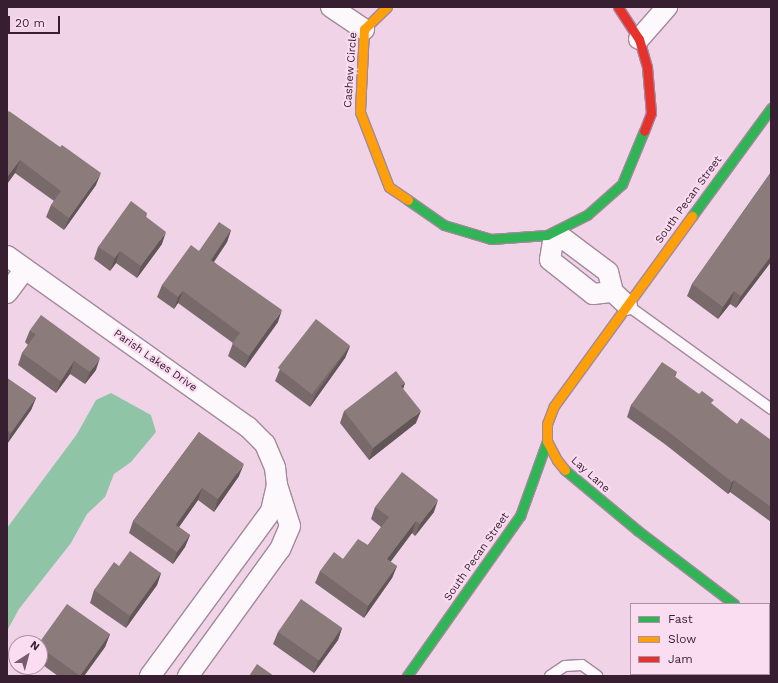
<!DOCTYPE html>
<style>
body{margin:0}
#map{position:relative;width:778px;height:683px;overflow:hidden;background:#f1d3e8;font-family:"Work Sans",sans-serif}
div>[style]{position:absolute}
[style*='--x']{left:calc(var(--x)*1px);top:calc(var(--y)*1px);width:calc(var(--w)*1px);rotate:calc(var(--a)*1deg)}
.water>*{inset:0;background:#90c4a7}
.roads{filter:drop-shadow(1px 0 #a2899c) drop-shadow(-1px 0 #a2899c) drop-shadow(0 1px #a2899c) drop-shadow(0 -1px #a2899c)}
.lane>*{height:10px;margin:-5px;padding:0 5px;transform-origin:5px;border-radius:5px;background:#fdf8fc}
.street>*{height:20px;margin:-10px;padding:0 10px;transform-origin:10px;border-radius:10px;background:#fdf8fc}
.fast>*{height:9px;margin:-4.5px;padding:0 4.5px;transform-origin:4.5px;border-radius:4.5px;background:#30b455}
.slow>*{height:9px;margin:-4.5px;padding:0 4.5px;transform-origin:4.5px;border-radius:4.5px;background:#ff9f0a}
.jam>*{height:9px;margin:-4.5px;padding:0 4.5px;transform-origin:4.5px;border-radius:4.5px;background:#e5322d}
.wall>*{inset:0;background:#786a6a}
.shaded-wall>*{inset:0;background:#615656}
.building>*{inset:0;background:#8b7b7b;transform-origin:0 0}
span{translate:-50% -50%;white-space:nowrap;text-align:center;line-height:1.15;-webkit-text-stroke:4px #faddf1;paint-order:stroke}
.street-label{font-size:11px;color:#371e31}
.frame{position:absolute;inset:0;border:8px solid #371e31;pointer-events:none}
.legend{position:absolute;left:630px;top:603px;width:140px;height:72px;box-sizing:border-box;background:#faddf1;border:1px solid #ac91a4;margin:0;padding:5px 7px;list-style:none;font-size:12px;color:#371e31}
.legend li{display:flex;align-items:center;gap:8px;height:20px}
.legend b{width:20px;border:1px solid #ac91a4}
.north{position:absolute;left:8px;top:635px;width:40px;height:40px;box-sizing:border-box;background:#faddf1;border:1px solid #ac91a4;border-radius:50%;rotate:36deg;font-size:11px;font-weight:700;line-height:16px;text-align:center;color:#371e31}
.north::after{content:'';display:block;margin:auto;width:14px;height:18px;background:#785d71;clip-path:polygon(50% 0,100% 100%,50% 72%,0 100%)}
.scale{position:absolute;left:8px;top:16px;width:52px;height:18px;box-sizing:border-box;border:2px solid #371e31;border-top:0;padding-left:5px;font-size:12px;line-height:14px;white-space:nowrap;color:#371e31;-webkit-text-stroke:3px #faddf1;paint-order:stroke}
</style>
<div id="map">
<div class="water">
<div style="clip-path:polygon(111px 393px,151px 415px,156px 432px,131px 462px,114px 474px,105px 497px,87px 514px,71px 543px,19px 609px,7px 631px,7px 528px,77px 434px,96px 400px)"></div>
</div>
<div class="roads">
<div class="lane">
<div style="--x:627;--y:305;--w:178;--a:35.8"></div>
<div style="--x:550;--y:676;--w:18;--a:-34"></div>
<div style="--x:565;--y:666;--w:17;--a:-3"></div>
<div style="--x:582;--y:665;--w:19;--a:36"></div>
</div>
<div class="street">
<div style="--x:331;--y:7;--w:40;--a:34"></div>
<div style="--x:639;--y:39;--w:43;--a:-48.8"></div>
<div style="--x:553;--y:241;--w:11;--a:-10"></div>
<div style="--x:564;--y:239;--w:55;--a:36.9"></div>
<div style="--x:608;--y:272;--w:21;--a:76"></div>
<div style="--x:613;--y:292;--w:19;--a:43"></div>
<div style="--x:553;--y:241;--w:19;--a:99"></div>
<div style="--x:550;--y:260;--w:55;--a:38.3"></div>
<div style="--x:593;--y:294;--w:20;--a:-6"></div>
<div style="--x:7;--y:256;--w:296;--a:35.4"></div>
<div style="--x:248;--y:427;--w:24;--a:45"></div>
<div style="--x:265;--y:444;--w:25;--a:67"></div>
<div style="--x:275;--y:467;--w:18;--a:84"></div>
<div style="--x:277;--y:485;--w:43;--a:72.4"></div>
<div style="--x:290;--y:526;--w:25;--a:113"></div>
<div style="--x:280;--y:549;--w:157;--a:125.9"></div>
<div style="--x:7;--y:293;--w:30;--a:-53"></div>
<div style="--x:150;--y:676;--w:205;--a:-53.7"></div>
<div style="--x:271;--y:511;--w:27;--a:-77"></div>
</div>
<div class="fast">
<div style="--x:408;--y:200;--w:44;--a:34.8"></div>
<div style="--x:444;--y:225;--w:49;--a:16.6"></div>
<div style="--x:491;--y:239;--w:56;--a:-4.1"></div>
<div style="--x:547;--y:235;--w:45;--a:-26.6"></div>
<div style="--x:587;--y:215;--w:47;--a:-41.5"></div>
<div style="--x:622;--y:184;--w:57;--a:-67.5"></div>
<div style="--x:692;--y:216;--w:134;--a:-53.8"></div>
<div style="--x:565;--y:470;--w:94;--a:39.8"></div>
<div style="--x:637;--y:530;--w:122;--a:37.3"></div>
<div style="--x:769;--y:631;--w:3;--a:45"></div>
<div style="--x:407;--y:676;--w:196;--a:-54.8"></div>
<div style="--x:520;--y:516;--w:80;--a:-70.2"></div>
</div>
<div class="slow">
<div style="--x:387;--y:7;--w:32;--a:136"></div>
<div style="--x:364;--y:29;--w:83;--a:92.8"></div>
<div style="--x:360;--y:112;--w:80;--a:68.9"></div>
<div style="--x:389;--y:187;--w:23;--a:34"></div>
<div style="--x:565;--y:470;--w:13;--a:-129"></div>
<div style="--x:557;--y:460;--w:21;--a:-118"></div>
<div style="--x:547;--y:441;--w:17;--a:-90"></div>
<div style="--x:547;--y:424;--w:19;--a:-69"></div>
<div style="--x:554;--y:406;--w:235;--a:-54"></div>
</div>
<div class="jam">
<div style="--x:618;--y:7;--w:38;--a:57"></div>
<div style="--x:639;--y:39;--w:29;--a:74"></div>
<div style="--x:647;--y:67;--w:46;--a:85"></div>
<div style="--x:651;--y:113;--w:19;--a:111"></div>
</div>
</div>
<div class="wall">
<div style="clip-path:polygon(7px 113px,96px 185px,64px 230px,46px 217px,51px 205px,54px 201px,15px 173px,7px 184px)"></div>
<div style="clip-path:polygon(771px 172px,771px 262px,736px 308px,730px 304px,718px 319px,687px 296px,692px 284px)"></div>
<div style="clip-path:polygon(147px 213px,146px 217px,162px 244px,137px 278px,116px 263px,110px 271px,94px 259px,98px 247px)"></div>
<div style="clip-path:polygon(231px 230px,227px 242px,214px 262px,278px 322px,245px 368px,228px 356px,233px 343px,178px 303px,174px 309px,157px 297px,162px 285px,199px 251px)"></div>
<div style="clip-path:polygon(30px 330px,96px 370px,85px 384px,70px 374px,56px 393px,18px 365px,22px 353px,28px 345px,25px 342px)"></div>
<div style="clip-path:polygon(350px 346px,345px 358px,310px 407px,275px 381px,280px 369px)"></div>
<div style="clip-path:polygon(677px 372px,675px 377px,737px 424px,771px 440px,771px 522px,730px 492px,728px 494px,666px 445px,627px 417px,631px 405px)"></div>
<div style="clip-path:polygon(7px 378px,36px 398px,31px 410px,7px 444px)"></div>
<div style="clip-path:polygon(405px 383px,403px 389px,416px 423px,369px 460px,340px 423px,344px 411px)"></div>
<div style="clip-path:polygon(199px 432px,239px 476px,214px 512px,198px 500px,179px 527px,190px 535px,185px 547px,173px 564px,129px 533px,133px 521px)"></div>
<div style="clip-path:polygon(375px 507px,434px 512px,415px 536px,412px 533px,390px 562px,397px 566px,392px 578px,364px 618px,315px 583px,320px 571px,343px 559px,368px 545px,381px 527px,371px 519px)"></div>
<div style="clip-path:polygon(119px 566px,161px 573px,157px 585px,126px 628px,90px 603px,94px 590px)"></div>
<div style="clip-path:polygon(342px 628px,338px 640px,314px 673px,273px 644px,278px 632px)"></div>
<div style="clip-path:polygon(110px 634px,105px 647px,84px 676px,58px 676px,40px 663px,40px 643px)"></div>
</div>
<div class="shaded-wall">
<div style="clip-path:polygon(20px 160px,15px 173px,7px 184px,7px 179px,8px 176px)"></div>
<div style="clip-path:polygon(101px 173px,96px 185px,64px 230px,69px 218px)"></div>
<div style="clip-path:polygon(231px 230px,227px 242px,207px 272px,211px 260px)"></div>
<div style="clip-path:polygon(166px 232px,162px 244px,137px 278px,141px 266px)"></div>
<div style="clip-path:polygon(120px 251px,116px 263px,110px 271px,115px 258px)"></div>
<div style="clip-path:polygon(771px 256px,771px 262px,736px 308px,741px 296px)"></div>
<div style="clip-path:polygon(183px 291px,178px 303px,174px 309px,178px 297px)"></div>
<div style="clip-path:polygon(734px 291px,730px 304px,718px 319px,723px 307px)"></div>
<div style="clip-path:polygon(282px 310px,278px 322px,245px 368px,249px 356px)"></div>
<div style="clip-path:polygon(350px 346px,345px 358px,310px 407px,315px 395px)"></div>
<div style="clip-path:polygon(100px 358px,96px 370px,85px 384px,90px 372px)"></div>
<div style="clip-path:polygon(74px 361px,70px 374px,56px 393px,61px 381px)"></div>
<div style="clip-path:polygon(405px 383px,401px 395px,401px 386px)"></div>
<div style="clip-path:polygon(36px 398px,31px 410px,7px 444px,11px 433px)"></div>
<div style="clip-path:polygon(421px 411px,416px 423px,369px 460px,373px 448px)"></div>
<div style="clip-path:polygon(244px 464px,239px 476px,214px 512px,218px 499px)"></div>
<div style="clip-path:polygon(734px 480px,730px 492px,728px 494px,732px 482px)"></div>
<div style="clip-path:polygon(202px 488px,198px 500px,172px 537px,176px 525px)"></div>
<div style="clip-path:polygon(438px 500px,434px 512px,415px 536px,420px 524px)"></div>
<div style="clip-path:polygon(416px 521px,412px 533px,383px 572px,387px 559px)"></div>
<div style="clip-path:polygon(190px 535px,185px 547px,173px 564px,177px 552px)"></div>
<div style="clip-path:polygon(397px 566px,392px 578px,364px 618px,368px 606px)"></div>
<div style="clip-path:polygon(161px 573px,157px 585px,126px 628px,130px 616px)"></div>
<div style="clip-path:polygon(342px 628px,338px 640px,314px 673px,318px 661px)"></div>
<div style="clip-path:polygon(110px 634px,105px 647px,84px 676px,80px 676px)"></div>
</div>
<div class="building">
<div style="clip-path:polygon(9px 111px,60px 147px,62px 145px,101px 173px,69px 218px,51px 205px,61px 191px,20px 160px,8px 176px,7px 176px,7px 113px)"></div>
<div style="clip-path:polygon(771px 172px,771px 256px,741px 296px,734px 291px,723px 307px,692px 284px)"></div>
<div style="clip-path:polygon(131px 201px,147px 213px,145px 216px,166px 232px,141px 266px,120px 251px,115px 258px,98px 247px)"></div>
<div style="clip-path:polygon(219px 222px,231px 230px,211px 260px,282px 310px,249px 356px,232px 344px,240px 333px,183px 291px,178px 297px,162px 285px,191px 245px,199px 251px)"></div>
<div style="clip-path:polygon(41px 315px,100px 358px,90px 372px,74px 361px,61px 381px,22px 353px,36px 334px,30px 330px)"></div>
<div style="left:316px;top:319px;width:43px;height:62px;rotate:38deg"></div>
<div style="clip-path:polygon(662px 362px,677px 372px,674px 376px,699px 394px,702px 391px,714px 400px,711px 403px,737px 424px,741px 418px,771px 440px,771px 507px,734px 480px,732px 482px,670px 433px,631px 405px)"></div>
<div style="clip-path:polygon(396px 371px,405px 383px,401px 386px,421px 411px,373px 448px,344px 411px)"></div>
<div style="clip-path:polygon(7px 378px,36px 398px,11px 433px,7px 430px)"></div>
<div style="clip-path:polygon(199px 432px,244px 464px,218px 499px,202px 488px,176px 525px,190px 535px,177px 552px,133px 521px)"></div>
<div style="clip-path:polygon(402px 472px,438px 500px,420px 524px,416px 521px,387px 559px,397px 566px,368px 606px,320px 571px,334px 552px,343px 559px,358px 539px,368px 545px,389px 517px,375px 507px)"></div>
<div style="clip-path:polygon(130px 551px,161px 573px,130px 616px,94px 590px,114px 562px,119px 566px)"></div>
<div style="left:301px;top:599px;width:50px;height:40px;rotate:35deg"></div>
<div style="clip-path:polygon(67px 604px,110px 634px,80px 676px,40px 647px,40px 643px,39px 643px)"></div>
<div style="clip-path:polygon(257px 664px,274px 676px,249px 676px)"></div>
</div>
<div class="street-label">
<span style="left:351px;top:70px;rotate:-86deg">Cashew Circle</span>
<span style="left:689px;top:200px;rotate:-54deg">South Pecan Street</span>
<span style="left:155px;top:361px;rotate:35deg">Parish Lakes Drive</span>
<span style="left:590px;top:475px;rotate:42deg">Lay Lane</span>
<span style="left:477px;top:557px;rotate:-55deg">South Pecan Street</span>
</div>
<div class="frame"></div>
<ul class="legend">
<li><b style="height:5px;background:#30b455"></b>Fast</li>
<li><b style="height:5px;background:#ff9f0a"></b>Slow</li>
<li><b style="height:5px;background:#e5322d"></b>Jam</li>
</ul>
<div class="north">N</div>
<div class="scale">20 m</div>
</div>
